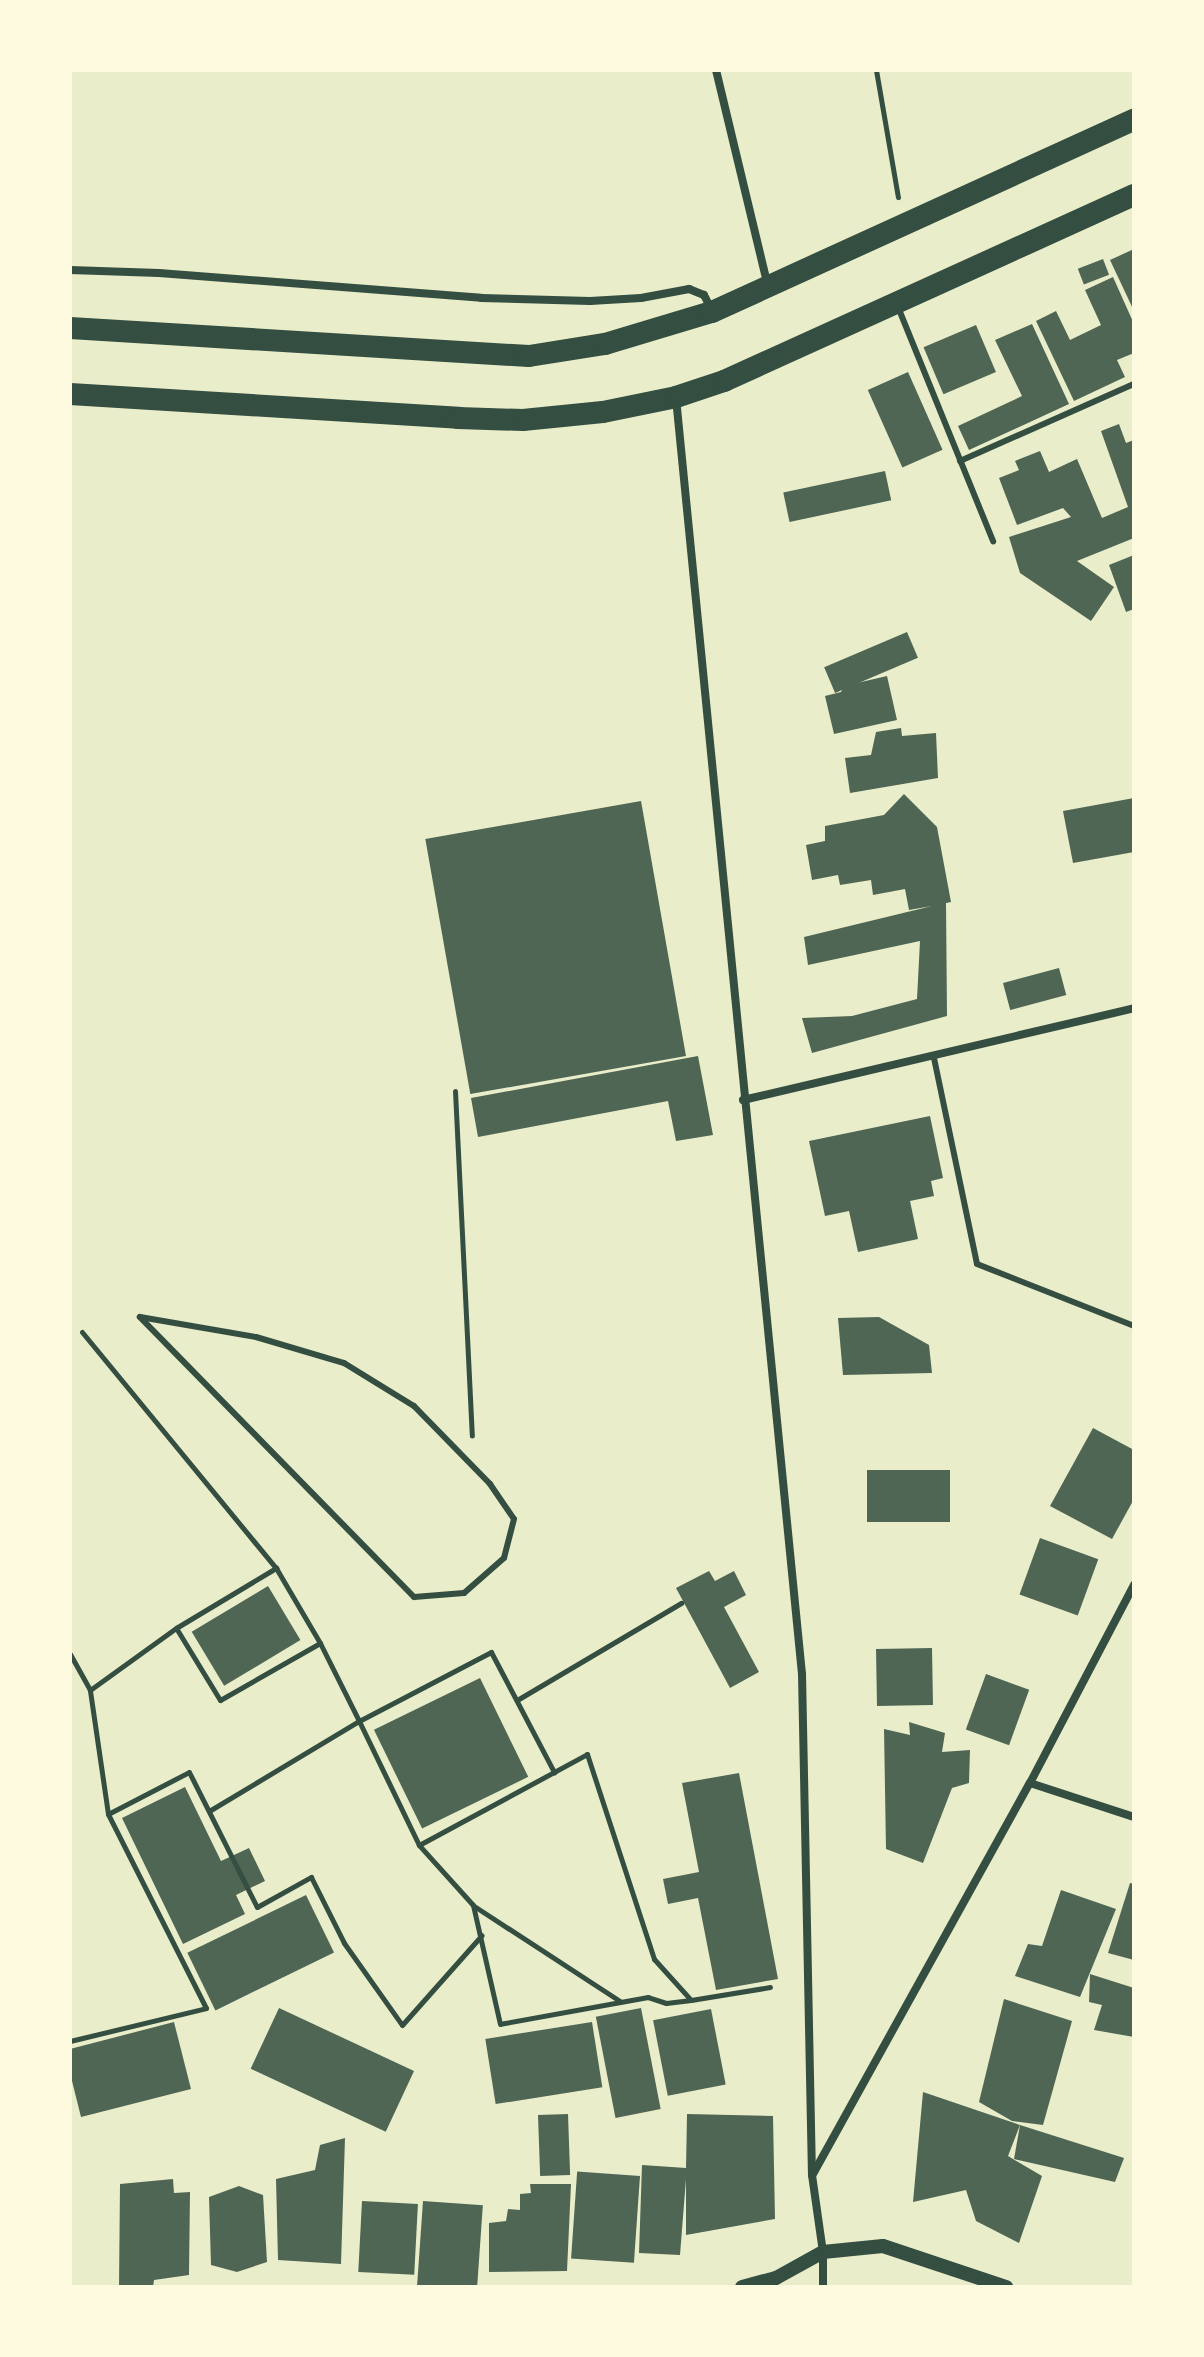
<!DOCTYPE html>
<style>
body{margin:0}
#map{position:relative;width:1204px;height:2357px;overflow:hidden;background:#e9edc9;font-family:"Titillium Web",sans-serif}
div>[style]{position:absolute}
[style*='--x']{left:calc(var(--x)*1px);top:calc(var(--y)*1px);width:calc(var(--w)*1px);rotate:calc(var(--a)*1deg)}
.building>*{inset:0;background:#4f6655;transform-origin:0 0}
.path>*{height:5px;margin:-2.5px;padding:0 2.5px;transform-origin:2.5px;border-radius:2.5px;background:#344e41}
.service>*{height:6px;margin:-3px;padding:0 3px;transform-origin:3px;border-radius:3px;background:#344e41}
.minor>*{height:8px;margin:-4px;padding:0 4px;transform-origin:4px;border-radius:4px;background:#344e41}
.tertiary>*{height:14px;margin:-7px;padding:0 7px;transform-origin:7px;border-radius:7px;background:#344e41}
.trunk>*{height:22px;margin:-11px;padding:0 11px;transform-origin:11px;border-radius:11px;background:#344e41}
span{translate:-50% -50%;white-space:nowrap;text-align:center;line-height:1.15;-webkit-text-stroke:6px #fefae0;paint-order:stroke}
.frame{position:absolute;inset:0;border:72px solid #fefae0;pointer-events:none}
</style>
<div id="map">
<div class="building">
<div style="clip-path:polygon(1134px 249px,1134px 311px,1110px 260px)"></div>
<div style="left:1103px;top:259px;width:17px;height:27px;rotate:69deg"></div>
<div style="clip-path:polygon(1113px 277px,1134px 324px,1134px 353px,1117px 360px,1125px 377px,1074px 401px,1036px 321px,1056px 311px,1070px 340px,1101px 325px,1085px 290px)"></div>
<div style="clip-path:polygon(1032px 324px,1069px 404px,969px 450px,958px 426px,1022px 396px,995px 340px)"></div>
<div style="left:976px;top:325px;width:51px;height:57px;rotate:67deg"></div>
<div style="left:908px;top:372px;width:85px;height:44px;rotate:66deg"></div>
<div style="clip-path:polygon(1119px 424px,1126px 443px,1134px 440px,1134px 538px,1077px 561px,1114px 587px,1091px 621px,1020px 573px,1009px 537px,1071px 517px,1063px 508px,1017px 525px,999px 478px,1019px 470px,1015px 461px,1040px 451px,1049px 472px,1077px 459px,1102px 518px,1128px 507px,1101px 431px)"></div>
<div style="left:885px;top:471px;width:30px;height:104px;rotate:78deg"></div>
<div style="clip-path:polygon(1134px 555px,1134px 609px,1126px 612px,1109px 565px)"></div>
<div style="left:907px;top:632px;width:28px;height:90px;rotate:67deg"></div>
<div style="clip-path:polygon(887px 676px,897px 720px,834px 734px,825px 696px,841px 692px,844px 686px)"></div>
<div style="clip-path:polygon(901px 728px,902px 736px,936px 733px,938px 778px,850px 793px,845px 758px,871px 755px,876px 732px)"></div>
<div style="clip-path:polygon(904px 794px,937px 827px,951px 902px,946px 903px,947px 1016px,812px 1053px,802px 1018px,852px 1016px,917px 999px,920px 941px,808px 965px,804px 937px,932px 906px,909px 910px,905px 889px,873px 895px,871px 880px,840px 885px,838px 875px,812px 880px,806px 845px,825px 841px,825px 826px,884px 815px)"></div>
<div style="clip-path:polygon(1134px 798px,1134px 852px,1073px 863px,1063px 811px)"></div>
<div style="left:641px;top:801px;width:259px;height:219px;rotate:80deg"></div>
<div style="left:1059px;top:968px;width:28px;height:58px;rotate:75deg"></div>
<div style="clip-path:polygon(698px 1056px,713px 1135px,676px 1141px,668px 1101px,478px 1137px,471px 1098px)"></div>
<div style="clip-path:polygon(930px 1116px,943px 1178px,931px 1181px,934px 1196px,910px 1201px,918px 1239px,858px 1252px,849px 1211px,825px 1216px,809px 1141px)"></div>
<div style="clip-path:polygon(879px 1317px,929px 1345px,932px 1373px,843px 1375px,838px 1318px)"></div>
<div style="clip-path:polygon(1093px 1428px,1134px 1450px,1134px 1499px,1112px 1539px,1050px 1506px)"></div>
<div style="left:950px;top:1470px;width:52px;height:83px;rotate:90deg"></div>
<div style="left:1040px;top:1538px;width:62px;height:60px;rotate:20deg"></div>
<div style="clip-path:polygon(709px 1571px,715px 1581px,734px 1571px,746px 1595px,724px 1607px,759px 1672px,730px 1688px,676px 1588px)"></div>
<div style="left:268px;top:1586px;width:63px;height:89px;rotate:59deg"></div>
<div style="left:932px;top:1648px;width:57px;height:56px;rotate:89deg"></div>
<div style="left:986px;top:1674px;width:46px;height:59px;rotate:20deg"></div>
<div style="left:480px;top:1678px;width:110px;height:118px;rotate:64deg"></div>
<div style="clip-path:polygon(909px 1722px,945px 1733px,942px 1752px,970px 1750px,969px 1783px,952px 1788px,923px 1863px,886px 1849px,884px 1729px,910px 1735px)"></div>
<div style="clip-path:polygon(739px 1773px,778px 1979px,716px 1990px,698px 1898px,668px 1904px,663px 1879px,699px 1872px,682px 1783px)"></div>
<div style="clip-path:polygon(185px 1787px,221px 1861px,249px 1848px,265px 1881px,236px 1895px,245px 1914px,183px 1944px,122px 1818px)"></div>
<div style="clip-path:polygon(1130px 1883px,1134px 1884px,1134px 1960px,1108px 1953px)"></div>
<div style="clip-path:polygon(1061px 1890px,1116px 1909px,1080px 1997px,1015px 1976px,1028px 1944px,1042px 1946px)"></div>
<div style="left:306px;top:1895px;width:64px;height:132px;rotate:64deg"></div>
<div style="clip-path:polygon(1090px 1974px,1134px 1988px,1134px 2037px,1094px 2030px,1102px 2005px,1089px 2002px)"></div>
<div style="clip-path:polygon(1004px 1999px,1072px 2021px,1043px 2125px,1012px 2121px,979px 2102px)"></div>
<div style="left:279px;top:2008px;width:149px;height:67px;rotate:25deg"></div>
<div style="left:641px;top:2008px;width:103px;height:46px;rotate:79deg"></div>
<div style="left:711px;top:2009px;width:77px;height:59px;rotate:79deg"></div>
<div style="clip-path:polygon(174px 2022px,191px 2089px,81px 2117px,70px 2073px,70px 2049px)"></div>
<div style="left:592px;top:2022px;width:66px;height:108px;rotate:81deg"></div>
<div style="clip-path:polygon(923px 2092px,1020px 2125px,1008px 2156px,1042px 2176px,1019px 2243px,976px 2221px,966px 2190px,913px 2202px)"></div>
<div style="left:568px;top:2114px;width:61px;height:30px;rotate:88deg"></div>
<div style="clip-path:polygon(687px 2114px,773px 2116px,775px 2219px,686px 2235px,686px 2179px,680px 2255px,639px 2253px,642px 2165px,686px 2168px)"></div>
<div style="clip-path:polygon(1020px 2125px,1124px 2158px,1115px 2182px,1014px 2159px)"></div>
<div style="clip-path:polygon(345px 2138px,341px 2264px,278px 2260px,276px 2179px,315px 2170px,320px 2145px)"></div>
<div style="left:640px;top:2176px;width:87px;height:63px;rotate:94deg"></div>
<div style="clip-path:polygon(173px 2179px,174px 2193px,190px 2192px,189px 2275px,154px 2280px,153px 2287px,119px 2287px,120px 2184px)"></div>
<div style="clip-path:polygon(530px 2184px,571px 2184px,567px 2271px,489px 2272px,489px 2223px,506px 2221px,508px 2209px,520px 2210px,520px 2194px,531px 2193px)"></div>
<div style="clip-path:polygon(239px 2186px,263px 2195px,267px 2262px,237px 2272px,211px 2265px,209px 2197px)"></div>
<div style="left:362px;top:2201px;width:56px;height:71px;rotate:3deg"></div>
<div style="left:423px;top:2201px;width:60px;height:86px;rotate:4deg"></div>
</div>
<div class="path">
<div style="--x:876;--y:70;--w:129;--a:80.2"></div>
<div style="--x:455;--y:1091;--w:345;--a:87.2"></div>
<div style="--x:82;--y:1332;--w:306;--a:50.6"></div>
<div style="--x:320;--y:1643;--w:115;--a:150.3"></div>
<div style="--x:220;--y:1700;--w:84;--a:-121.4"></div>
<div style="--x:176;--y:1628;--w:117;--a:-31"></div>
<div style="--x:276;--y:1568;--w:87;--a:59.6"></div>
<div style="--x:320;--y:1643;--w:87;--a:63.4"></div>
<div style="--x:359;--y:1721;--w:149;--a:-27.6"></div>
<div style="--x:491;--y:1652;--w:136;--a:62.3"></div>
<div style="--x:70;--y:1654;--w:41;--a:60.9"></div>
<div style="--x:90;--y:1690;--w:106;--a:-35.8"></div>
<div style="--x:517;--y:1700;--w:191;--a:-30.6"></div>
<div style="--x:587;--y:1754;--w:216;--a:71.9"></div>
<div style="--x:654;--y:1959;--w:55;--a:47.9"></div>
<div style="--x:691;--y:2000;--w:25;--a:173"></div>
<div style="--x:666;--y:2003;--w:19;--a:-162"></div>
<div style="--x:648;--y:1997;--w:150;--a:169.7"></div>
<div style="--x:500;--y:2024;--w:122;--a:-102.8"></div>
<div style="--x:473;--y:1905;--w:81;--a:-132"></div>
<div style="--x:419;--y:1845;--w:191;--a:-28.4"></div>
<div style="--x:209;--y:1811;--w:175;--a:-31"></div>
<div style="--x:359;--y:1721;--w:138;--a:64.2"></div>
<div style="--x:108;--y:1814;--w:91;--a:-27.4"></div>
<div style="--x:189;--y:1772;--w:151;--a:63.3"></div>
<div style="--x:257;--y:1907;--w:62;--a:-29.1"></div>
<div style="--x:311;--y:1877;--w:74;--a:63.4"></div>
<div style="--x:344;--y:1943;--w:100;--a:54.7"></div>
<div style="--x:402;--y:2025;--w:120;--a:-48.4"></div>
<div style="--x:474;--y:1906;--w:174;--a:33.1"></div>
<div style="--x:691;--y:2000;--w:80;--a:-9.3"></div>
<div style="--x:70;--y:2041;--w:140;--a:-13.6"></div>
<div style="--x:206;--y:2008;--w:217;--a:-116.8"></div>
<div style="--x:108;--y:1814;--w:125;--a:-98.3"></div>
</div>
<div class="service">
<div style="--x:898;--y:307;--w:253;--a:67.9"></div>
<div style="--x:960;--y:461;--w:190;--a:-23.9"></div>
<div style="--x:934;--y:1058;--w:210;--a:78.2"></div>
<div style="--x:977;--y:1264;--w:169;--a:21.5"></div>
<div style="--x:140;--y:1317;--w:118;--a:9.8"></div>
<div style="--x:256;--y:1337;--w:92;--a:16.5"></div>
<div style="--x:344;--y:1363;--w:82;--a:31.6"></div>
<div style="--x:414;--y:1406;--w:109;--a:45.7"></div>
<div style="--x:490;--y:1484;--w:42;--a:55.6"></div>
<div style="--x:514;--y:1519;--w:40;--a:104.4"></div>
<div style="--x:504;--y:1558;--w:53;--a:138.8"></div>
<div style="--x:464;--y:1593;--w:50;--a:175.4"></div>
<div style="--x:414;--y:1597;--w:392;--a:-134.4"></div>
</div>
<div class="minor">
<div style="--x:716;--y:70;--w:219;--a:76.5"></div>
<div style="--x:70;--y:270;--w:89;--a:1.9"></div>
<div style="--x:159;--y:273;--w:323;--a:4.4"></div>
<div style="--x:481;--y:298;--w:109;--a:1.6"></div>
<div style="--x:590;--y:301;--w:51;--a:-3.4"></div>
<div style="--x:641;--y:298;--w:49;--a:-10.6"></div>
<div style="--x:689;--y:289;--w:16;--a:22"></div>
<div style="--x:704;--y:295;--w:18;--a:63"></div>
<div style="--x:676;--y:398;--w:1282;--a:84.36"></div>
<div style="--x:802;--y:1674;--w:501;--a:88.86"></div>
<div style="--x:812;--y:2175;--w:78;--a:81.9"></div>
<div style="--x:823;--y:2252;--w:35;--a:90"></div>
<div style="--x:743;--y:1100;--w:402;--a:-13.2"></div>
<div style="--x:1030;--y:1783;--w:109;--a:18.1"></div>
<div style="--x:813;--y:2174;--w:447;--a:-61"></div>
<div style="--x:1030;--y:1783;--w:224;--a:-62.3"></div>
</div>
<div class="tertiary">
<div style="--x:742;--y:2287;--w:35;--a:-15"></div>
<div style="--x:776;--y:2278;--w:54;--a:-29"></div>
<div style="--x:823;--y:2252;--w:60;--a:-5.7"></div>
<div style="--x:883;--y:2246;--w:130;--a:18.4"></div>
</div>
<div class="trunk">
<div style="--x:70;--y:328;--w:460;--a:3.5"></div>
<div style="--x:529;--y:356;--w:77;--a:-9"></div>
<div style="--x:605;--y:344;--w:112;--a:-16.7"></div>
<div style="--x:712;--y:312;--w:464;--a:-24.5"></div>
<div style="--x:70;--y:394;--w:389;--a:3.5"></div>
<div style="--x:458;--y:418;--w:65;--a:1.8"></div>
<div style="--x:523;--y:420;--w:80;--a:-5.7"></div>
<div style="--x:603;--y:412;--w:75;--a:-11.6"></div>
<div style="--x:676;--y:397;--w:51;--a:-18.4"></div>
<div style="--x:724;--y:381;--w:450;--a:-24.4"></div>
</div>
<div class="frame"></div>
</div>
